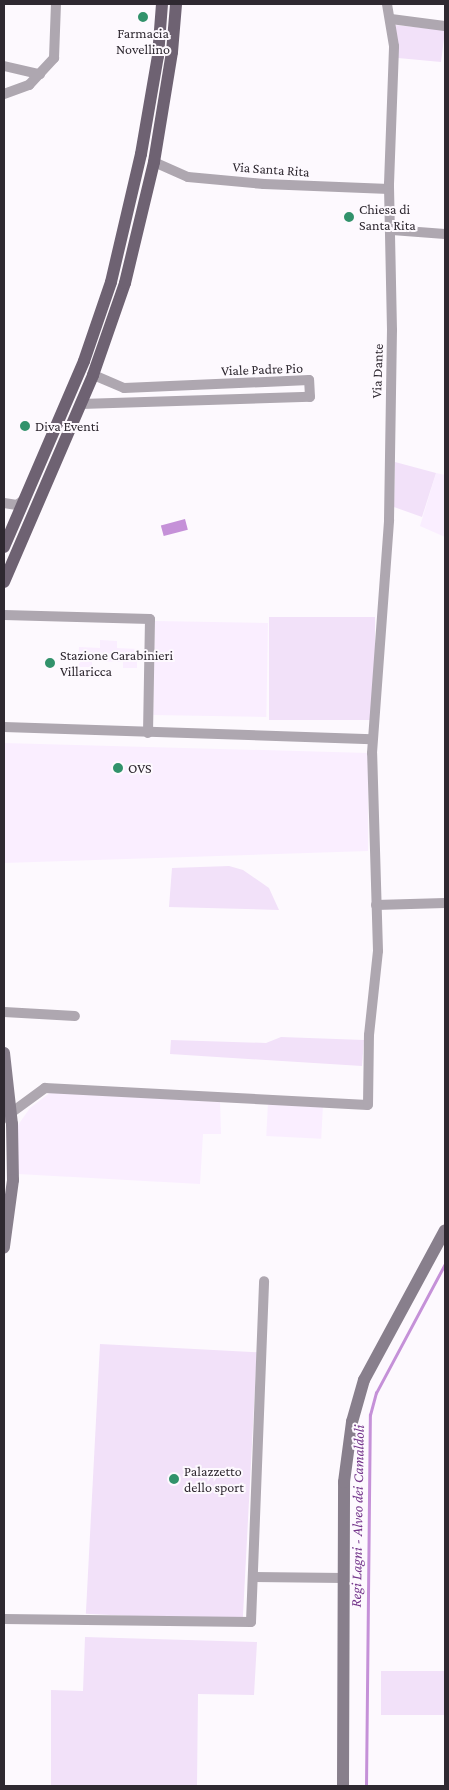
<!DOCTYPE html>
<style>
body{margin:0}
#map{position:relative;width:449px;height:1790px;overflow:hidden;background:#fdf9fe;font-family:"Crimson Pro",serif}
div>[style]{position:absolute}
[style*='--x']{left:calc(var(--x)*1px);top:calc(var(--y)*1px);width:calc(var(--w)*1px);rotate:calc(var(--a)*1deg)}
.built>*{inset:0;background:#faeeff;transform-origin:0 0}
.green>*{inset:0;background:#f2e1f9;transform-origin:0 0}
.water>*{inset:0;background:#c591d8;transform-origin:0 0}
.stream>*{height:2.5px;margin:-1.25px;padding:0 1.25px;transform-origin:1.25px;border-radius:1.25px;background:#c591d8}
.street>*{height:10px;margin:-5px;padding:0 5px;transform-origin:5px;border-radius:5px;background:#aea7b0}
.secondary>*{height:12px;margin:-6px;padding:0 6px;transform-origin:6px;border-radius:6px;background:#887f8c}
.primary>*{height:12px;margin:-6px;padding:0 6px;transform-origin:6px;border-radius:6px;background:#6e6272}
.dots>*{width:14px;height:14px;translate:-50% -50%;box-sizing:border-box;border:2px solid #fdf9fe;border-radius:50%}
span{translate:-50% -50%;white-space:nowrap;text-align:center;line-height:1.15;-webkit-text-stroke:4px #fdf9fe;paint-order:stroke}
.poi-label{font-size:14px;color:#2f2931}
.left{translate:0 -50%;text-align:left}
.street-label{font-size:14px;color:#2f2931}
.water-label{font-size:15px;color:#75378c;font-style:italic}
.frame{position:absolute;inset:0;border:5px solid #2f2931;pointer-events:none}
</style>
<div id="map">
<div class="built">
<div style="clip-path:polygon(436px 473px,445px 475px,445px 537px,420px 526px)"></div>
<div style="left:155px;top:621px;width:113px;height:94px;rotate:1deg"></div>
<div style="clip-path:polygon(100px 640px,117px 641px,117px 648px,137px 649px,137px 668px,123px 668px,123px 662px,92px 661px,92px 667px,78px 667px,79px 647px,100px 648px)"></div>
<div style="clip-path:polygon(4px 743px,368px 753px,368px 851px,4px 863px)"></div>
<div style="clip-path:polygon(51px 1092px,220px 1100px,221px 1134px,203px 1134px,200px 1184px,18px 1174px,18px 1125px,30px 1108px)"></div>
<div style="left:268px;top:1103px;width:55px;height:33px;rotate:3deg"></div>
</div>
<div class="green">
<div style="clip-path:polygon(395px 25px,445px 30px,441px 62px,398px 58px)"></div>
<div style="clip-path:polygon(395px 462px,436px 473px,422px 517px,394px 507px)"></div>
<div style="left:269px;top:617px;width:106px;height:103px"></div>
<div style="clip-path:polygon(229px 866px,243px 870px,269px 888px,279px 910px,169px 907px,172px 868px)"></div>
<div style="clip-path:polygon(281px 1037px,364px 1040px,362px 1066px,170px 1054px,171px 1040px,266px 1043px)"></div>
<div style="left:100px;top:1344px;width:157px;height:270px;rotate:3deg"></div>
<div style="clip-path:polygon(85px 1637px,257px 1642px,254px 1695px,198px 1694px,197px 1786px,51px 1786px,51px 1690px,83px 1691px)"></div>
<div style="left:445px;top:1671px;width:44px;height:64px;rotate:90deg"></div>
</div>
<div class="water">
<div style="left:185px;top:519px;width:11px;height:25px;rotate:75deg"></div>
</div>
<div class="stream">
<div style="--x:366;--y:1786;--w:371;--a:-89.4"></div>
<div style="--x:370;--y:1415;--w:23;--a:-75"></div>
<div style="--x:376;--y:1393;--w:146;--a:-61.9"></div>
</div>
<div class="street">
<div style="--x:391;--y:19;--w:54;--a:7.4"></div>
<div style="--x:4;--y:66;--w:37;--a:13"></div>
<div style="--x:4;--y:94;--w:27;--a:-20"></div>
<div style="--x:29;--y:85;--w:37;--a:-47"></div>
<div style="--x:54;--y:58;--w:54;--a:-87.9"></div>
<div style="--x:154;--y:162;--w:37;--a:24"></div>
<div style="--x:188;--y:177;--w:76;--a:5.3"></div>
<div style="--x:264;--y:184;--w:125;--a:2.3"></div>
<div style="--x:392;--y:230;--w:53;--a:4.3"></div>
<div style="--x:81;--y:404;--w:229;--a:-1.8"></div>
<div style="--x:310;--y:397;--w:17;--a:-93"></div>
<div style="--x:309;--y:380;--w:185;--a:177.5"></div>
<div style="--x:124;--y:388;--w:34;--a:-157"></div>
<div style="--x:4;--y:503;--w:13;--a:9"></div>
<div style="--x:17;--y:505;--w:10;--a:-37"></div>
<div style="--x:4;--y:615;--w:146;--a:1.6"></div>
<div style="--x:150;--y:619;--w:114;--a:91"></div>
<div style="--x:4;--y:727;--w:368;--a:1.9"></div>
<div style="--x:376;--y:905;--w:69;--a:-1.7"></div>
<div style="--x:4;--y:1012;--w:71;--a:3.2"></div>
<div style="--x:4;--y:1118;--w:51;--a:-36.2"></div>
<div style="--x:45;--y:1088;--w:323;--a:3"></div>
<div style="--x:368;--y:1105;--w:70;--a:-89.2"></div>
<div style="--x:369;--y:1035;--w:84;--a:-83.9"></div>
<div style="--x:378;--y:951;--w:198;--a:-91.7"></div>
<div style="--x:372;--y:753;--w:234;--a:-85.8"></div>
<div style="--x:389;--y:520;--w:190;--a:-89.1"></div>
<div style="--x:392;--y:330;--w:146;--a:-91.2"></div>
<div style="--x:389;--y:184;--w:138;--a:-87.9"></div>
<div style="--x:394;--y:46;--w:43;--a:-99.5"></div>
<div style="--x:253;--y:1577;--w:91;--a:0.6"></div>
<div style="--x:4;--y:1619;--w:247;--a:0.7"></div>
<div style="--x:251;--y:1622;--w:341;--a:-87.8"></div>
</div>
<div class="secondary">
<div style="--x:4;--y:1053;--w:71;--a:83.6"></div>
<div style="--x:12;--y:1124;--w:56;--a:89"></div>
<div style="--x:13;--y:1180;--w:68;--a:97.7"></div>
<div style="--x:343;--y:1786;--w:304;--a:-89.8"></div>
<div style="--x:344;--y:1482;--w:61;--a:-82.4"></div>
<div style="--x:352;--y:1422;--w:44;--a:-74.1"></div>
<div style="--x:364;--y:1380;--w:170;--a:-61.6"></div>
</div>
<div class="primary">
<div style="--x:4;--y:547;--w:202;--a:-66.7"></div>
<div style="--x:84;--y:361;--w:83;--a:-71.1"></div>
<div style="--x:111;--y:282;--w:131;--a:-76.8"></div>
<div style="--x:141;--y:154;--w:99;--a:-80.2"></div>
<div style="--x:158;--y:56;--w:52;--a:-85.6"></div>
<div style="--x:4;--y:582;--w:225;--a:-66.7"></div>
<div style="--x:93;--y:375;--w:97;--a:-70.8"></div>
<div style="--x:125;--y:283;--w:124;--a:-76.5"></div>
<div style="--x:154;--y:162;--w:111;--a:-80.7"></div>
<div style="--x:172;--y:52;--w:48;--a:-85.2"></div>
</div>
<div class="dots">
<div style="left:143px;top:17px;background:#31926b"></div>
<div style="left:349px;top:217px;background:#31926b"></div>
<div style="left:25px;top:426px;background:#31926b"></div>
<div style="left:50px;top:663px;background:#31926b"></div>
<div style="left:118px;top:768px;background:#31926b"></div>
<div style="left:174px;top:1479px;background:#31926b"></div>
</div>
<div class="poi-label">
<span style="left:143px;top:41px">Farmacia<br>Novellino</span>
<span class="left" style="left:359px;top:217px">Chiesa di<br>Santa Rita</span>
<span class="left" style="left:35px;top:426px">Diva Eventi</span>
<span class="left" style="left:60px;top:663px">Stazione Carabinieri<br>Villaricca</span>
<span class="left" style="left:128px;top:768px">OVS</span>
<span class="left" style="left:184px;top:1479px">Palazzetto<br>dello sport</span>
</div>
<div class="street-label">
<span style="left:271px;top:169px;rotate:4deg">Via Santa Rita</span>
<span style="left:262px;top:369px;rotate:-2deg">Viale Padre Pio</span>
<span style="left:377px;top:371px;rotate:-88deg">Via Dante</span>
</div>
<div class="water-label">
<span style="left:358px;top:1516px;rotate:-89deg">Regi Lagni - Alveo dei Camaldoli</span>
</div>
<div class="frame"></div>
</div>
